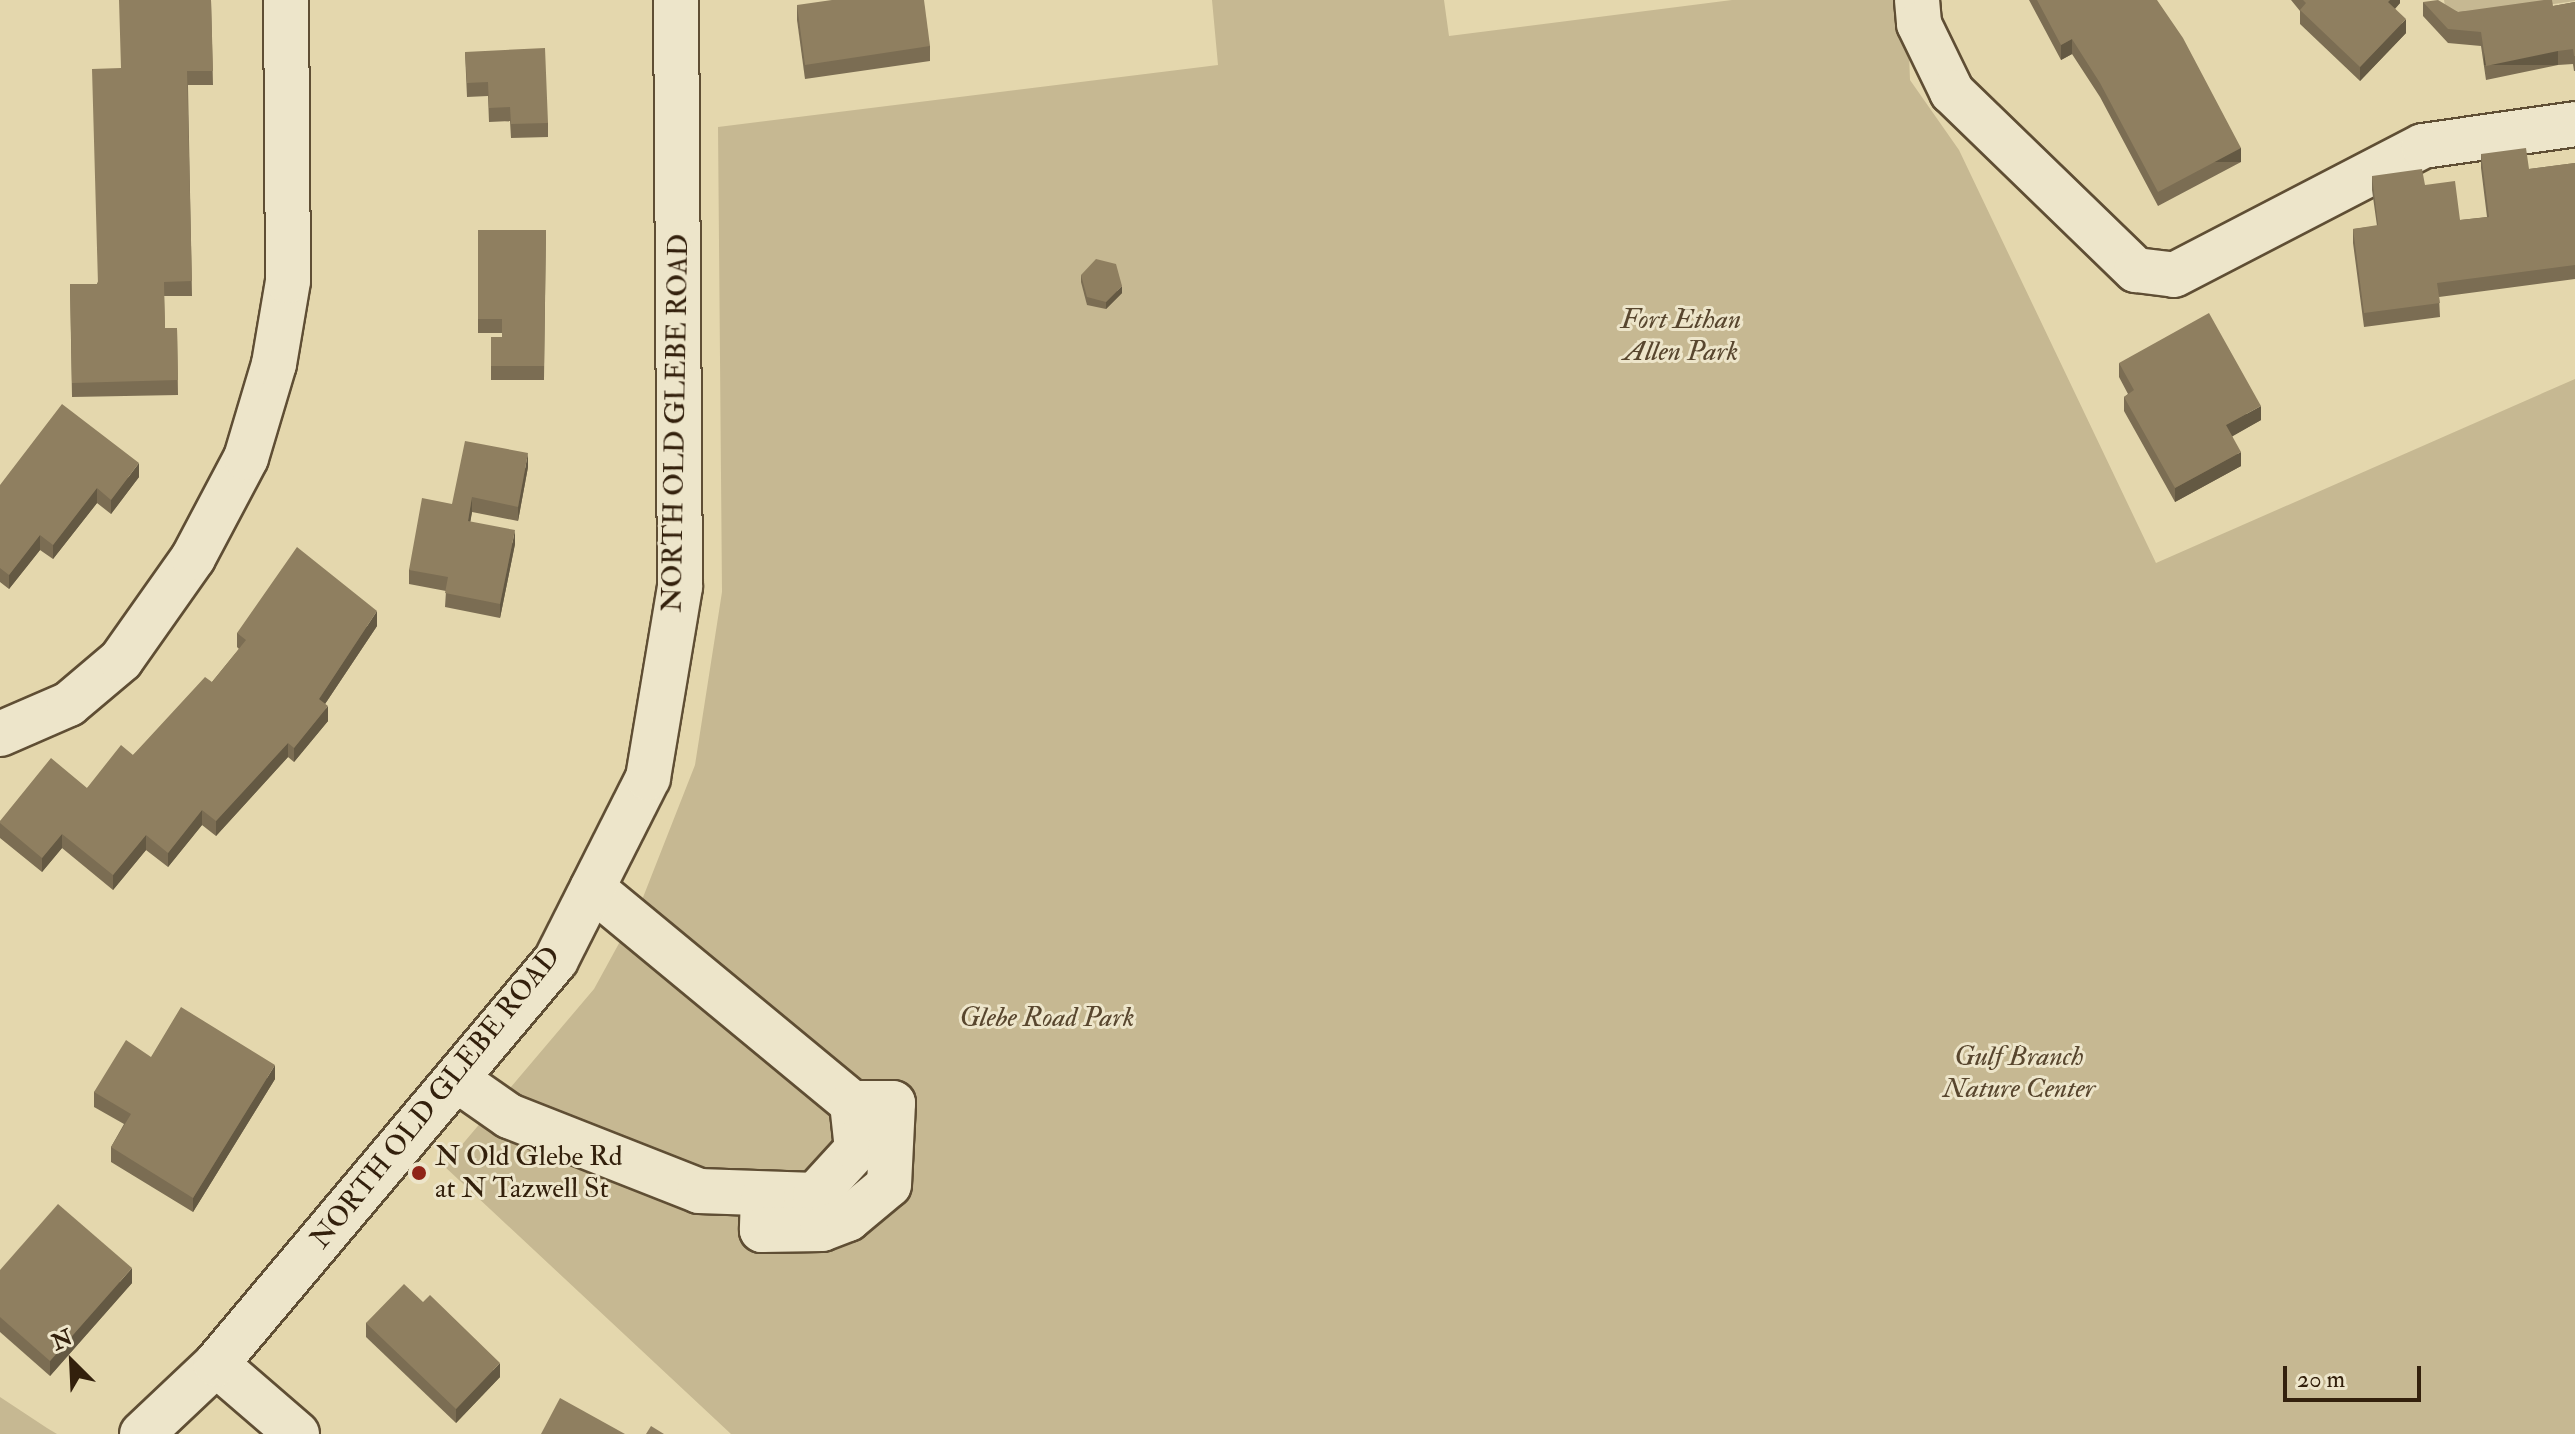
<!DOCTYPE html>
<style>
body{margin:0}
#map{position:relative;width:2575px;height:1434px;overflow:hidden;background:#e4d7ad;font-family:"IM FELL Double Pica",serif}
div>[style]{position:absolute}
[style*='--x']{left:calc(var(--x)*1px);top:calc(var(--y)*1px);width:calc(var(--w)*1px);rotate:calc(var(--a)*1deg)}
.green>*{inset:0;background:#c6b892}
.roads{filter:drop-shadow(2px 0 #5f4e34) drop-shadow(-2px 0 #5f4e34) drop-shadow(0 2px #5f4e34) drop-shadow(0 -2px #5f4e34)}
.minor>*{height:44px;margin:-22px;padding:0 22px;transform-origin:22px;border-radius:22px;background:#ede5ca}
.wall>*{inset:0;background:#7b6d53}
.shaded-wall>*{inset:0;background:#645943;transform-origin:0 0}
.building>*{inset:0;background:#8f7f60}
.dots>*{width:22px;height:22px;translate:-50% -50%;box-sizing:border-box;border:4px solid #ede5ca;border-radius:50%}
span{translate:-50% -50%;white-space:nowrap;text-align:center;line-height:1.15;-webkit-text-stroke:6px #ede5ca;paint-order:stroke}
.park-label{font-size:28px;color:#58462e;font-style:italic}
.street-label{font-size:28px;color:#33200c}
.poi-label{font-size:28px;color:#33200c}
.left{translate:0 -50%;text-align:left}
.north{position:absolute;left:32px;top:1322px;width:80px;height:80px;-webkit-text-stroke:6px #ede5ca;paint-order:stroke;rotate:336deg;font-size:22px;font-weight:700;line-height:32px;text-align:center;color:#33200c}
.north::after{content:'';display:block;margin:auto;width:28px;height:36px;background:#33200c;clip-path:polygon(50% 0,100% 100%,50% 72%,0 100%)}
.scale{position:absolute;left:2283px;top:1366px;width:138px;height:36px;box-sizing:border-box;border:4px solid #33200c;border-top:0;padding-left:10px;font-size:24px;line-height:28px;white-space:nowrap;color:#33200c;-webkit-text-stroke:6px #ede5ca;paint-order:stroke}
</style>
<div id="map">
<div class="green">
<div style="clip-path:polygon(1212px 0,1444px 0,1449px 36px,1732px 0,1907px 0,1910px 80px,1959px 150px,2156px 563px,2575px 379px,2575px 1434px,731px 1434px,444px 1166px,594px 989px,640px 905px,695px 765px,722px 592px,718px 127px,1218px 65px)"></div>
<div style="clip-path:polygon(2444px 0,2575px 0,2575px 1px,2447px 19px)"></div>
<div style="clip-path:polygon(0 1397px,47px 1428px,57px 1434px,0 1434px)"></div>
</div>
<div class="roads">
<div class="minor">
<div style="--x:1917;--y:0;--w:24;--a:85"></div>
<div style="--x:1919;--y:24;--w:76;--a:64.1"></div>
<div style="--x:1952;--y:92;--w:256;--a:44.1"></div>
<div style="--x:2136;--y:270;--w:38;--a:7"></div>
<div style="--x:2174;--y:275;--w:280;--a:-27.4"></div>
<div style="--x:2423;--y:146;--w:154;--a:-8.2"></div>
<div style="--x:0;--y:734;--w:75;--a:-23.5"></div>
<div style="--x:69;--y:704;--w:68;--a:-40.2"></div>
<div style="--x:121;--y:660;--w:125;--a:-54.8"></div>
<div style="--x:193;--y:558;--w:113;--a:-62.1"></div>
<div style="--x:246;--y:458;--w:98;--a:-73.4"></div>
<div style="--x:274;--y:364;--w:84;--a:-80.4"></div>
<div style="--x:288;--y:281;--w:281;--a:-90.4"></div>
<div style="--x:456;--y:1079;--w:65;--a:34.9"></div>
<div style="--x:509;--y:1116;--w:204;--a:21.5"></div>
<div style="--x:699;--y:1191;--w:116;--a:2"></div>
<div style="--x:815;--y:1195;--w:62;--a:-47.6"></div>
<div style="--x:857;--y:1149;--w:46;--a:-96.2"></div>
<div style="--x:852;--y:1103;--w:337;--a:-140.4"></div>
<div style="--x:763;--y:1197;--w:33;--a:92"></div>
<div style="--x:762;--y:1230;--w:60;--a:-1"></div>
<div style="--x:822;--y:1229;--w:28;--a:-21"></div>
<div style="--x:848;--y:1219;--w:53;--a:-39.7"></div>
<div style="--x:889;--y:1185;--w:82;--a:-87.2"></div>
<div style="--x:893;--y:1103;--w:41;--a:180"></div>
<div style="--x:216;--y:1364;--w:107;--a:40.8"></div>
<div style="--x:142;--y:1434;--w:102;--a:-43.4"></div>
<div style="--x:216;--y:1364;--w:528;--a:-49.92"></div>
<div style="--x:556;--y:960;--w:204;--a:-63.2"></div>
<div style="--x:648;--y:778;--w:194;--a:-80.5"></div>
<div style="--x:680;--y:587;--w:587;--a:-90.39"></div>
</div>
</div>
<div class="wall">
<div style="clip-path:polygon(211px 0,213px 85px,188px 85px,192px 296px,164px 296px,165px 328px,177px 328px,178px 395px,72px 397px,70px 284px,97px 284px)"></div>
<div style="clip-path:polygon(2029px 0,2144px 0,2241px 162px,2158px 206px,2100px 97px,2072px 54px,2061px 60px)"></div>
<div style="clip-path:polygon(2291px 0,2400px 0,2400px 3px,2395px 9px,2406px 33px,2360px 81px,2300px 24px,2300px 11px)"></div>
<div style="clip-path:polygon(2423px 2px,2458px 12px,2553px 6px,2575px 2px,2575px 71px,2574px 71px,2573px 64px,2558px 65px,2486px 80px,2481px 46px,2448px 43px,2423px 16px)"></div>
<div style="clip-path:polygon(797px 5px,930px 46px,930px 61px,805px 79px,797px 20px)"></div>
<div style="clip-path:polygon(465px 52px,548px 123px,548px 137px,511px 138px,510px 121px,489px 122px,488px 96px,467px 97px)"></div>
<div style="clip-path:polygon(2481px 154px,2529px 169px,2575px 163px,2575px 279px,2439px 297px,2440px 317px,2364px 327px,2353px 243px,2353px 229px,2377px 226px,2372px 190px,2372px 176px,2425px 185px,2460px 220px,2487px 217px,2481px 168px)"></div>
<div style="clip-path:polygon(478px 230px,546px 230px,544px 380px,491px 380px,491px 337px,502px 337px,502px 333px,478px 333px)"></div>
<div style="clip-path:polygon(1081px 275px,1122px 293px,1106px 309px,1087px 305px,1081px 282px)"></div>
<div style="clip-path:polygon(2119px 363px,2261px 420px,2232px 436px,2241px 466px,2175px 502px,2124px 411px,2124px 397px,2128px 394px,2119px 377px)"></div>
<div style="clip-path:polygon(528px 467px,518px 521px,472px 512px,470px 522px,515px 544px,500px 618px,445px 607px,446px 591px,409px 584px,409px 570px,452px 504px)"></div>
<div style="clip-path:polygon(139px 477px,111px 514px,97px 503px,53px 559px,40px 550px,9px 589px,0 582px,0 485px)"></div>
<div style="clip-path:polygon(377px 626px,325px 704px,328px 721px,294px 762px,288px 757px,216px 836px,202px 825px,168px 867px,146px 850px,113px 890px,62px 848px,42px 872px,0 838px,0 821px,87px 788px,133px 755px,212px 682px,239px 649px,237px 647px,237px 633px)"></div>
<div style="clip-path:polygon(151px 1057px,275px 1079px,193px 1212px,111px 1162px,111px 1147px,124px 1124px,94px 1107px,94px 1092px)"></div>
<div style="clip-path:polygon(0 1270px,132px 1283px,50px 1376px,0 1332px)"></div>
<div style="clip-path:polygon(423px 1302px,500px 1377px,456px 1423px,366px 1337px,366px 1323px)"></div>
</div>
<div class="shaded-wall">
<div style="clip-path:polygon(2390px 0,2400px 0,2400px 3px,2388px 16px,2388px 2px)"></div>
<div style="clip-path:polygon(2406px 19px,2406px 33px,2360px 81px,2360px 67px)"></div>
<div style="clip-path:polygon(2072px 39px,2072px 54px,2061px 60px,2061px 45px)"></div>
<div style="left:2558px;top:51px;width:14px;height:74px;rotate:90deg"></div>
<div style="left:2241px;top:148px;width:14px;height:94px;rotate:90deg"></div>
<div style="clip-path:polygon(1122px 286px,1122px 293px,1106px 309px,1106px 302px)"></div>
<div style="clip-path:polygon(2261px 406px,2261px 420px,2226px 440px,2226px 425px)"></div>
<div style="clip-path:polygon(2241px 452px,2241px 466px,2175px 502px,2175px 488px)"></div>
<div style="clip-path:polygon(528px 453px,528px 467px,518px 521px,518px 507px)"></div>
<div style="clip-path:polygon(139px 463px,139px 477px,111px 514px,111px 500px)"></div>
<div style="clip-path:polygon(97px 488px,97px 503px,53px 559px,53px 545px)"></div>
<div style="clip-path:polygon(472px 497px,472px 512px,468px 536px,468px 521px)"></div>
<div style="clip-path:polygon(515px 530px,515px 544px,500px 618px,500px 604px)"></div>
<div style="clip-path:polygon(40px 535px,40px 550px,9px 589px,9px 575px)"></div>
<div style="clip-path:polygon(377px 611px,377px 626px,319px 713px,319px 699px)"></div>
<div style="clip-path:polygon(328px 706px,328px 721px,294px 762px,294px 748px)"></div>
<div style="clip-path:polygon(288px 743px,288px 757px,216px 836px,216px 821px)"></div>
<div style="clip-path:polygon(202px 810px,202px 825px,168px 867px,168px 853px)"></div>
<div style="clip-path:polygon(62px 834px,62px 848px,42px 872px,42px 858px)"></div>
<div style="clip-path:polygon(146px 835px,146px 850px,113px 890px,113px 875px)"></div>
<div style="clip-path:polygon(275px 1065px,275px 1079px,193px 1212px,193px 1198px)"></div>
<div style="clip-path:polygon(132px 1268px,132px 1283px,50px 1376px,50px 1361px)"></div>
<div style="clip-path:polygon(500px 1363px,500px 1377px,456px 1423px,456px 1409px)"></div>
</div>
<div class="building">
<div style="clip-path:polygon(119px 0,211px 0,213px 71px,187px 71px,192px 281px,164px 282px,165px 328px,177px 328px,178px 380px,72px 383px,70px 284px,98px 284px,92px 69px,121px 68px)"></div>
<div style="clip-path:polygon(832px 0,924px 0,930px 46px,805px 65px,797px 5px)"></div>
<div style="clip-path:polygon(2037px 0,2157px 0,2183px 38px,2241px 148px,2158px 192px,2100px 83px,2072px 39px,2061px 45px)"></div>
<div style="clip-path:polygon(2303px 0,2390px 0,2388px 2px,2406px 19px,2360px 67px,2300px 10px,2306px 3px)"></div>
<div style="clip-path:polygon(2438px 0,2458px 12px,2544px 0,2552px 0,2553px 6px,2575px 2px,2575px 56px,2574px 56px,2573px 49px,2558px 51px,2486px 66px,2481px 32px,2448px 29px,2423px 2px)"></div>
<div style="clip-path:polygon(545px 48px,548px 123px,511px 124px,510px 107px,489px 108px,488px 82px,467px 83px,465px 52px)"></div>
<div style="clip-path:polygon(2526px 148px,2529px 169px,2575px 163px,2575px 265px,2437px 283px,2440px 303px,2364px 313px,2353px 229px,2378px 225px,2372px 176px,2422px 169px,2425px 185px,2455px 181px,2460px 220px,2489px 217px,2481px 154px)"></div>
<div style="clip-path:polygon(478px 230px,546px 230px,544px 366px,491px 366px,491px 337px,502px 337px,502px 319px,478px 319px)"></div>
<div style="clip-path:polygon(1096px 259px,1116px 264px,1122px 286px,1106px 302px,1087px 297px,1081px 275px)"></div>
<div style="clip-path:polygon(2209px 313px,2261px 406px,2226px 425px,2241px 452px,2175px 488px,2124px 397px,2134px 390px,2119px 363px)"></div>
<div style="clip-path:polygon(62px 404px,139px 463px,111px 500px,97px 488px,53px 545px,40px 535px,9px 575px,0 568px,0 485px)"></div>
<div style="clip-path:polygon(465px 441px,528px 453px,518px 507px,472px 497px,468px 521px,515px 530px,500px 604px,445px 593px,448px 577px,409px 570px,422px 498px,452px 504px)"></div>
<div style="clip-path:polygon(297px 547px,377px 611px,319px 699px,328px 706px,294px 748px,288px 743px,216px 821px,202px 810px,168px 853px,146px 835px,113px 875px,62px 834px,42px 858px,0 823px,0 821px,51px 758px,87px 788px,121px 745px,133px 755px,205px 677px,212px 682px,246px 640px,237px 633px)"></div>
<div style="clip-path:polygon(181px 1007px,275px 1065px,193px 1198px,111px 1147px,131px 1114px,94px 1092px,126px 1040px,151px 1057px)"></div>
<div style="clip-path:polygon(58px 1204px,132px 1268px,50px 1361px,0 1317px,0 1270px)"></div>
<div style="clip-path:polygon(404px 1284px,423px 1302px,430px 1295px,500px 1363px,456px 1409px,366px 1323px)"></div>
<div style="clip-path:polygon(560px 1398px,625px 1434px,541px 1434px)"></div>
<div style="clip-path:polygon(651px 1426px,664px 1434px,646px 1434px)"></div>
</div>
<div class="dots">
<div style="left:419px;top:1173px;background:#8f2418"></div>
</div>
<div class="park-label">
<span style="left:1681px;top:336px">Fort Ethan<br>Allen Park</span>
<span style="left:1047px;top:1018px">Glebe Road Park</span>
<span style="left:2019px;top:1073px">Gulf Branch<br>Nature Center</span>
</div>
<div class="street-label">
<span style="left:676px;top:423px;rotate:-89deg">NORTH OLD GLEBE ROAD</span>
<span style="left:436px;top:1098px;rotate:-51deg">NORTH OLD GLEBE ROAD</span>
</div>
<div class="poi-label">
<span class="left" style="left:435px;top:1173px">N Old Glebe Rd<br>at N Tazwell St</span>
</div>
<div class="north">N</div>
<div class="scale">20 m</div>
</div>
